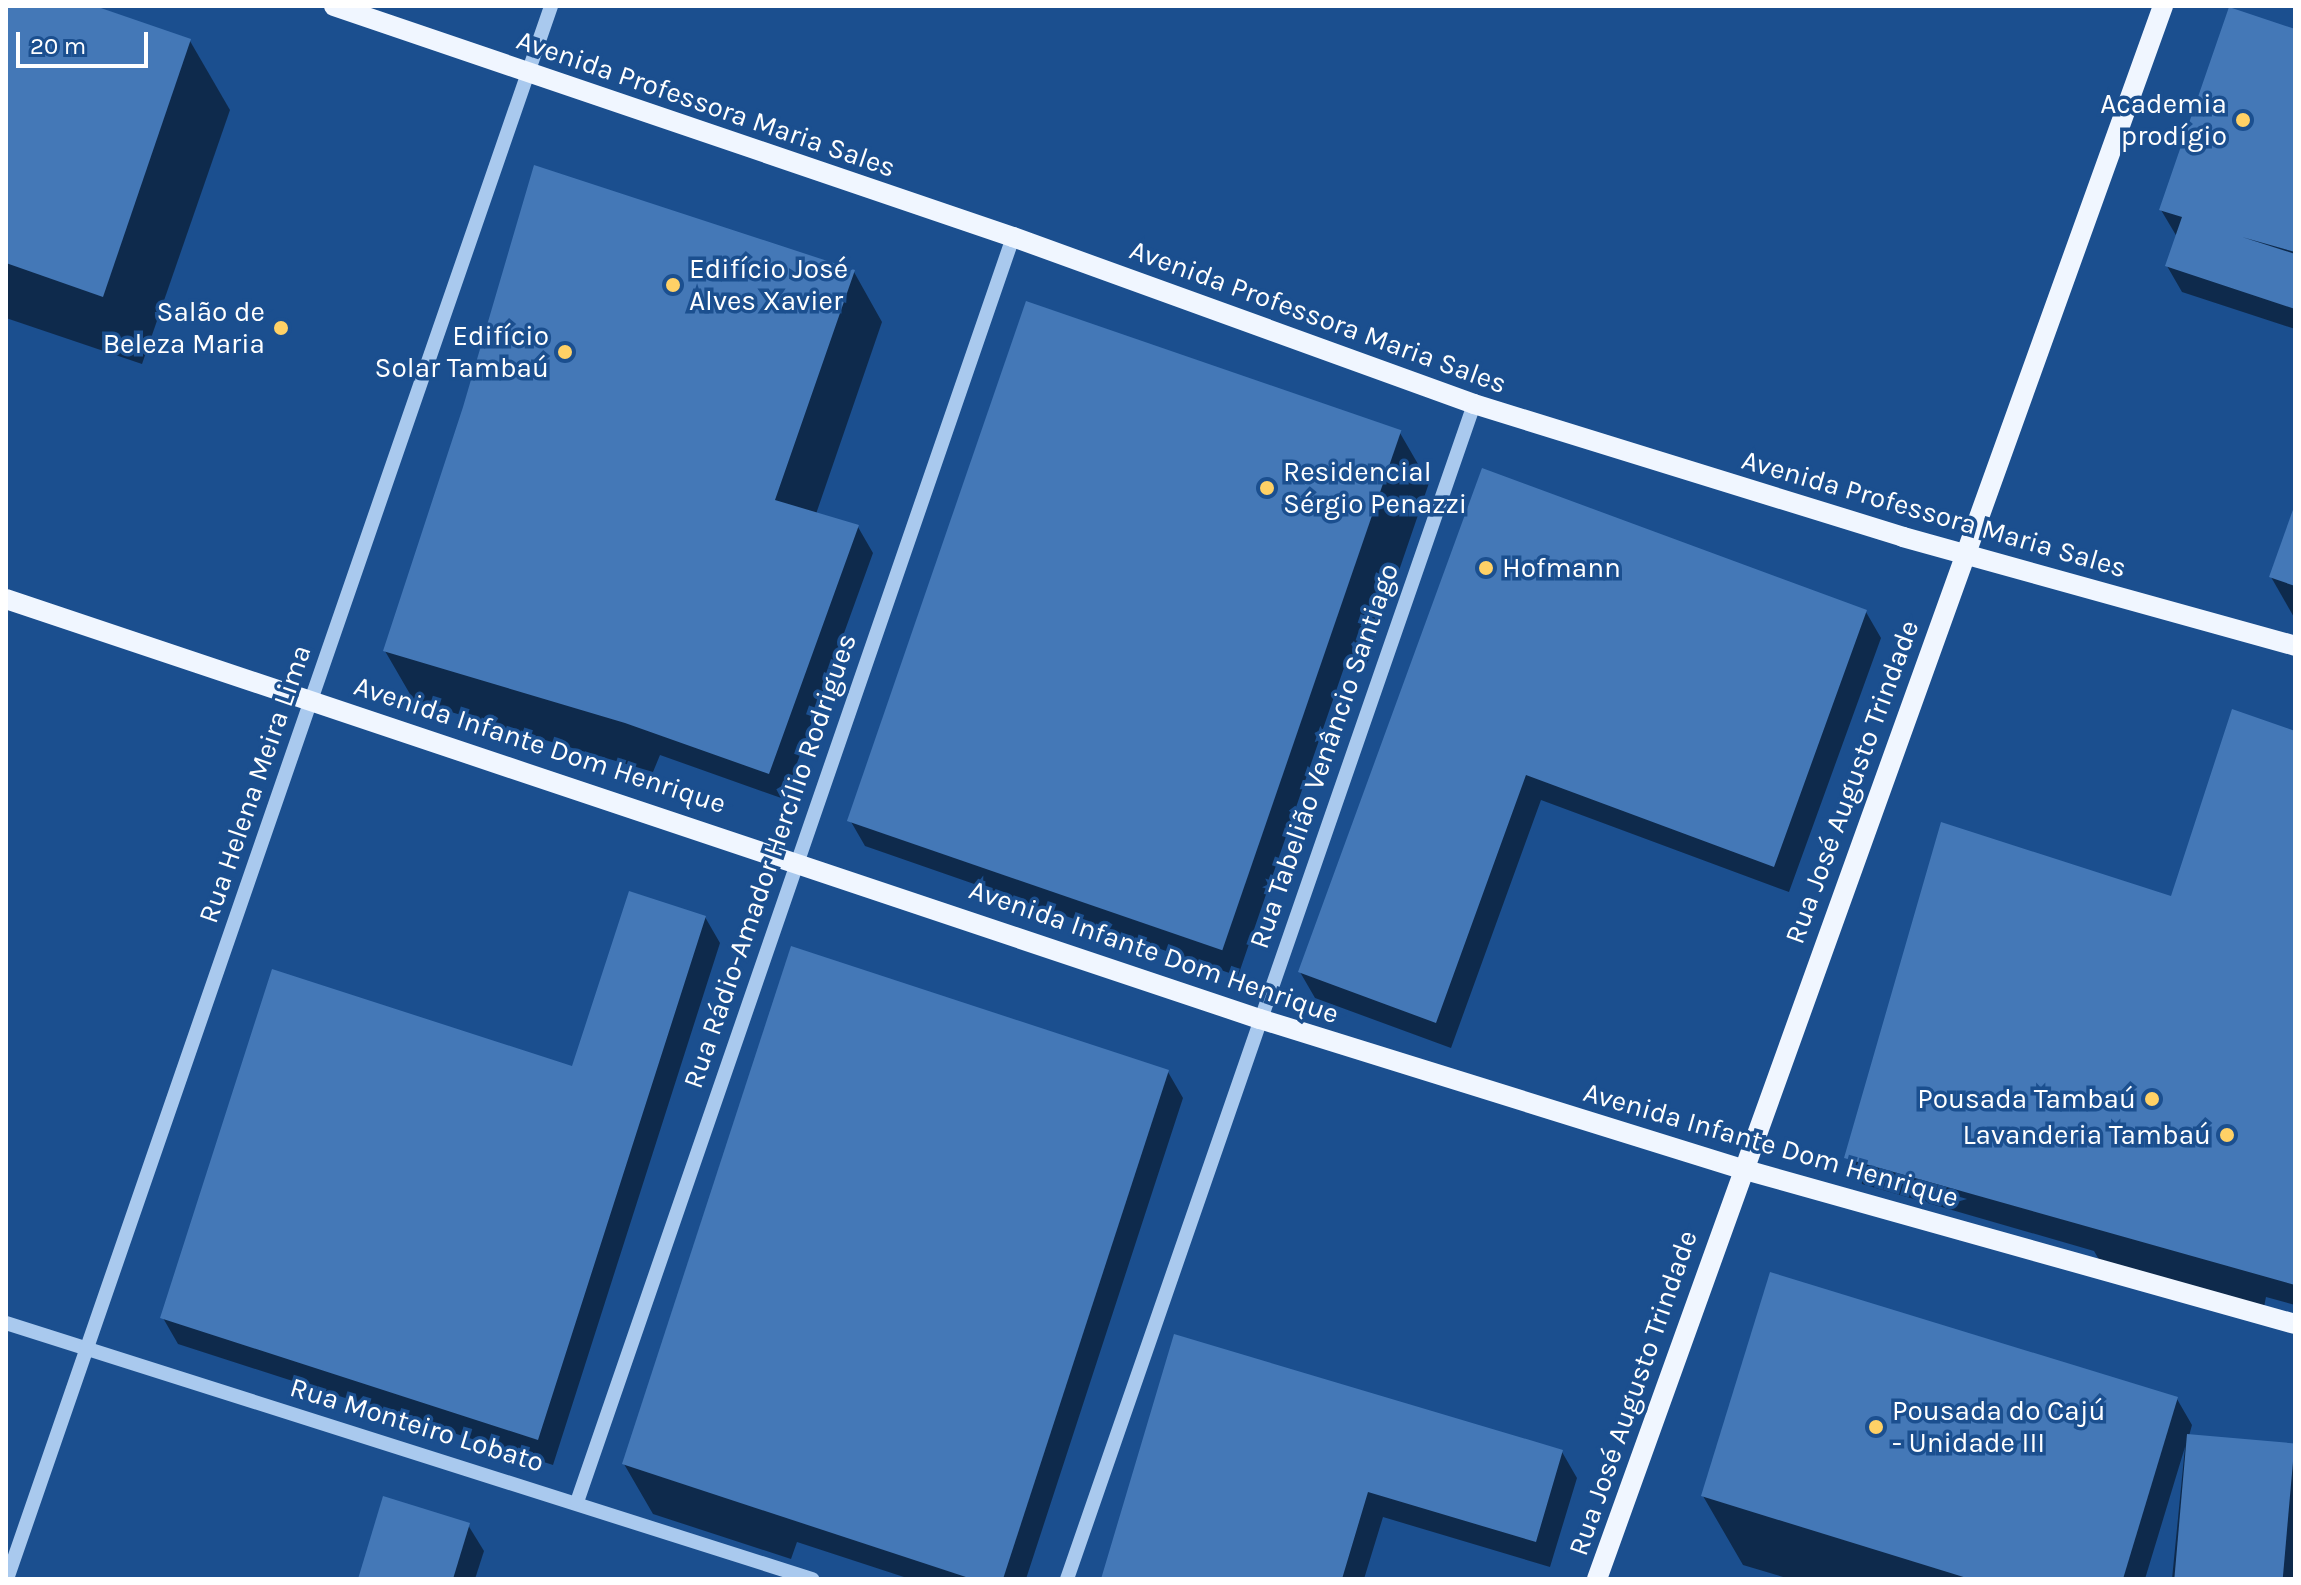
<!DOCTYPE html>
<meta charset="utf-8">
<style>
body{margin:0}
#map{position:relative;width:2301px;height:1585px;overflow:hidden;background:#1b4f8f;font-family:Karla,sans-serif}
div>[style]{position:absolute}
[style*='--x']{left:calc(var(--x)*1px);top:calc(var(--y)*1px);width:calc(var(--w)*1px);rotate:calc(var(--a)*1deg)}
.shadow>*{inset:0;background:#0007}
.building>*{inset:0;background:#4478b7;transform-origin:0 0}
.minor>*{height:14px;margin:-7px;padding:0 7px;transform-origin:7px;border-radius:7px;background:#a9c9ee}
.major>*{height:20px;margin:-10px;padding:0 10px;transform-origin:10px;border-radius:10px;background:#f0f6ff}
.dots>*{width:22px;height:22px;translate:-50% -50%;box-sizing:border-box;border:4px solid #1b4f8f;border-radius:50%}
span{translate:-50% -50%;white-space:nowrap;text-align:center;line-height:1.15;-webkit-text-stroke:7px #1b4f8f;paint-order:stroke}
.street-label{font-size:28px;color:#fff}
.poi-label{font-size:28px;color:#fff}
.right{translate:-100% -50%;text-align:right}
.left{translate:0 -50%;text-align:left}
.frame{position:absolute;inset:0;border:8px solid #fff;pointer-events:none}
.scale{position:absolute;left:16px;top:32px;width:132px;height:36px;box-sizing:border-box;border:4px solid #fff;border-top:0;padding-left:10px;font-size:24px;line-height:28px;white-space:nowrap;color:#fff;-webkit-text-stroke:6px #1b4f8f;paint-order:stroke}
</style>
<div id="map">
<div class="shadow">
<div style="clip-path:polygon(6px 6px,88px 6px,190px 41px,230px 110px,142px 364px,6px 318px)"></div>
<div style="clip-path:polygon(2295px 31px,2295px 329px,2182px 292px,2167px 266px,2177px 237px,2161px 210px)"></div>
<div style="clip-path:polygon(854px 272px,882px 322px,816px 514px,858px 527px,873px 553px,784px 799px,660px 755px,653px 772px,414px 701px,385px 651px)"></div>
<div style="clip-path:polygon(1400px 433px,1429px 483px,1367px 664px,1354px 641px,1351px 644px,1363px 665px,1347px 659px,1238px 976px,865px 846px,850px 820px)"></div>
<div style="clip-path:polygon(1483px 471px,1866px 612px,1881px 638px,1789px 892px,1541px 800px,1451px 1048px,1315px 998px,1300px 972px)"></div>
<div style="clip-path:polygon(2295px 509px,2295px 619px,2271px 577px)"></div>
<div style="clip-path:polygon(2295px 731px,2295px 1305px,2266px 1297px,2264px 1307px,2101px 1263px,2094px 1251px,1862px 1184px,1847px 1157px,2172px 899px)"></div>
<div style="clip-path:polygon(705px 917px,720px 943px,553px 1465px,178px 1344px,163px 1318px,574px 1069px)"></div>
<div style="clip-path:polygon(1168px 1072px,1183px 1098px,1026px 1579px,910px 1579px,797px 1542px,791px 1559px,653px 1514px,624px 1464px)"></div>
<div style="clip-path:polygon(1175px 1336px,1562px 1452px,1577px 1478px,1550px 1567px,1383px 1517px,1364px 1579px,1103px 1579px)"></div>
<div style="clip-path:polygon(2177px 1399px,2192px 1425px,2189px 1436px,2294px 1446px,2295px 1579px,2172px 1579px,2185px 1447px,2145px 1579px,1790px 1579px,1743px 1565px,1703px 1496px)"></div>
<div style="clip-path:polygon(468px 1525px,484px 1551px,475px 1579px,360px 1579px)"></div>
</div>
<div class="building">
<div style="clip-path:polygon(6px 6px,95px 6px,191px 39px,103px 297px,6px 263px)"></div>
<div style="clip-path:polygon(2229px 7px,2295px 29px,2295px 252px,2242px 237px,2295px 254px,2295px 309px,2165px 266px,2182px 217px,2159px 210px)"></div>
<div style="clip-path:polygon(534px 165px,855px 270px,775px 500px,859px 525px,769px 774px,625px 723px,383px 651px,463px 407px)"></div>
<div style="left:1026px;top:301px;width:397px;height:550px;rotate:19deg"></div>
<div style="clip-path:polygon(1482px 468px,1867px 610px,1774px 867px,1526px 775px,1436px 1023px,1298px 972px)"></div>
<div style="clip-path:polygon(2295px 504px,2295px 586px,2269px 577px)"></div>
<div style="clip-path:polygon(2232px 709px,2295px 731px,2295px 1285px,1844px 1158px,1941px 822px,2171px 896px)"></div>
<div style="clip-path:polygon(629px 891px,706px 916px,538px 1440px,160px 1318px,272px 969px,572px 1066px)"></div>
<div style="clip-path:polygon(791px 946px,1169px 1070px,1003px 1579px,972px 1579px,622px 1464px)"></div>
<div style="clip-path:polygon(1770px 1272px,2178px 1397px,2123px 1579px,1970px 1579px,1701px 1496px)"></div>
<div style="clip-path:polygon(1174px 1334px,1563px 1450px,1536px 1542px,1368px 1492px,1342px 1579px,1101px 1579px)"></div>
<div style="left:2187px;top:1434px;width:108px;height:146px;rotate:5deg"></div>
<div style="clip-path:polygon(383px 1496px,470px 1523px,453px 1579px,358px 1579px)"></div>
</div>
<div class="minor">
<div style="--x:6;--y:1323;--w:846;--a:17.62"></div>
<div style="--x:577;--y:1502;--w:1338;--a:-70.98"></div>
<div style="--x:7;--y:1579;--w:1664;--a:-70.92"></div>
<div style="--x:1067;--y:1579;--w:1243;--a:-70.89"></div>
</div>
<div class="major">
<div style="--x:334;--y:6;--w:717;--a:18.79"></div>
<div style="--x:1013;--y:237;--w:490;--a:19.9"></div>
<div style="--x:1474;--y:404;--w:449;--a:17.2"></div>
<div style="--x:1903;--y:537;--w:407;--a:15.5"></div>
<div style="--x:6;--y:599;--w:1322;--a:18.52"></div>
<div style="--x:1260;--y:1019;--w:505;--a:17.29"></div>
<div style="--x:1742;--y:1169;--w:574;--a:15.66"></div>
<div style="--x:1597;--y:1579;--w:1672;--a:-70.21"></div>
</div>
<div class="dots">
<div style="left:2243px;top:120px;background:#ffd166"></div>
<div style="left:673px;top:285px;background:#ffd166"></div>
<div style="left:281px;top:328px;background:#ffd166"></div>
<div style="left:565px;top:352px;background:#ffd166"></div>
<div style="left:1267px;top:488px;background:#ffd166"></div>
<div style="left:1486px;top:568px;background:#ffd166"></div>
<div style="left:2152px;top:1099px;background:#ffd166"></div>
<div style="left:2227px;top:1135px;background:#ffd166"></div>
<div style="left:1876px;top:1427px;background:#ffd166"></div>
</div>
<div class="street-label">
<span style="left:706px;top:104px;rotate:19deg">Avenida Professora Maria Sales</span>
<span style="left:1318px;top:317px;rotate:20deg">Avenida Professora Maria Sales</span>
<span style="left:1934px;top:514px;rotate:16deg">Avenida Professora Maria Sales</span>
<span style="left:540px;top:745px;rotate:18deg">Avenida Infante Dom Henrique</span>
<span style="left:1324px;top:756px;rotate:-71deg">Rua Tabelião Venâncio Santiago</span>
<span style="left:1852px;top:782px;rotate:-70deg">Rua José Augusto Trindade</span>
<span style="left:255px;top:784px;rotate:-71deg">Rua Helena Meira Lima</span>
<span style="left:770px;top:861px;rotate:-71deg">Rua Rádio-Amador Hercílio Rodrigues</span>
<span style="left:1154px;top:952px;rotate:19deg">Avenida Infante Dom Henrique</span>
<span style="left:1771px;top:1145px;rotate:16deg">Avenida Infante Dom Henrique</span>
<span style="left:1633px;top:1393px;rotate:-71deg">Rua José Augusto Trindade</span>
<span style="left:417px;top:1425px;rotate:17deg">Rua Monteiro Lobato</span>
</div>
<div class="poi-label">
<span class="right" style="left:2227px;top:120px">Academia<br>prodígio</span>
<span class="left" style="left:689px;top:285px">Edifício José<br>Alves Xavier</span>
<span class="right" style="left:265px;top:328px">Salão de<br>Beleza Maria</span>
<span class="right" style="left:549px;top:352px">Edifício<br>Solar Tambaú</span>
<span class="left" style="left:1283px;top:488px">Residencial<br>Sérgio Penazzi</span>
<span class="left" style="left:1502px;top:568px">Hofmann</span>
<span class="right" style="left:2136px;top:1099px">Pousada Tambaú</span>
<span class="right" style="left:2211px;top:1135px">Lavanderia Tambaú</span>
<span class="left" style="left:1892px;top:1427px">Pousada do Cajú<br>- Unidade III</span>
</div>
<div class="frame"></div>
<div class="scale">20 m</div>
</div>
